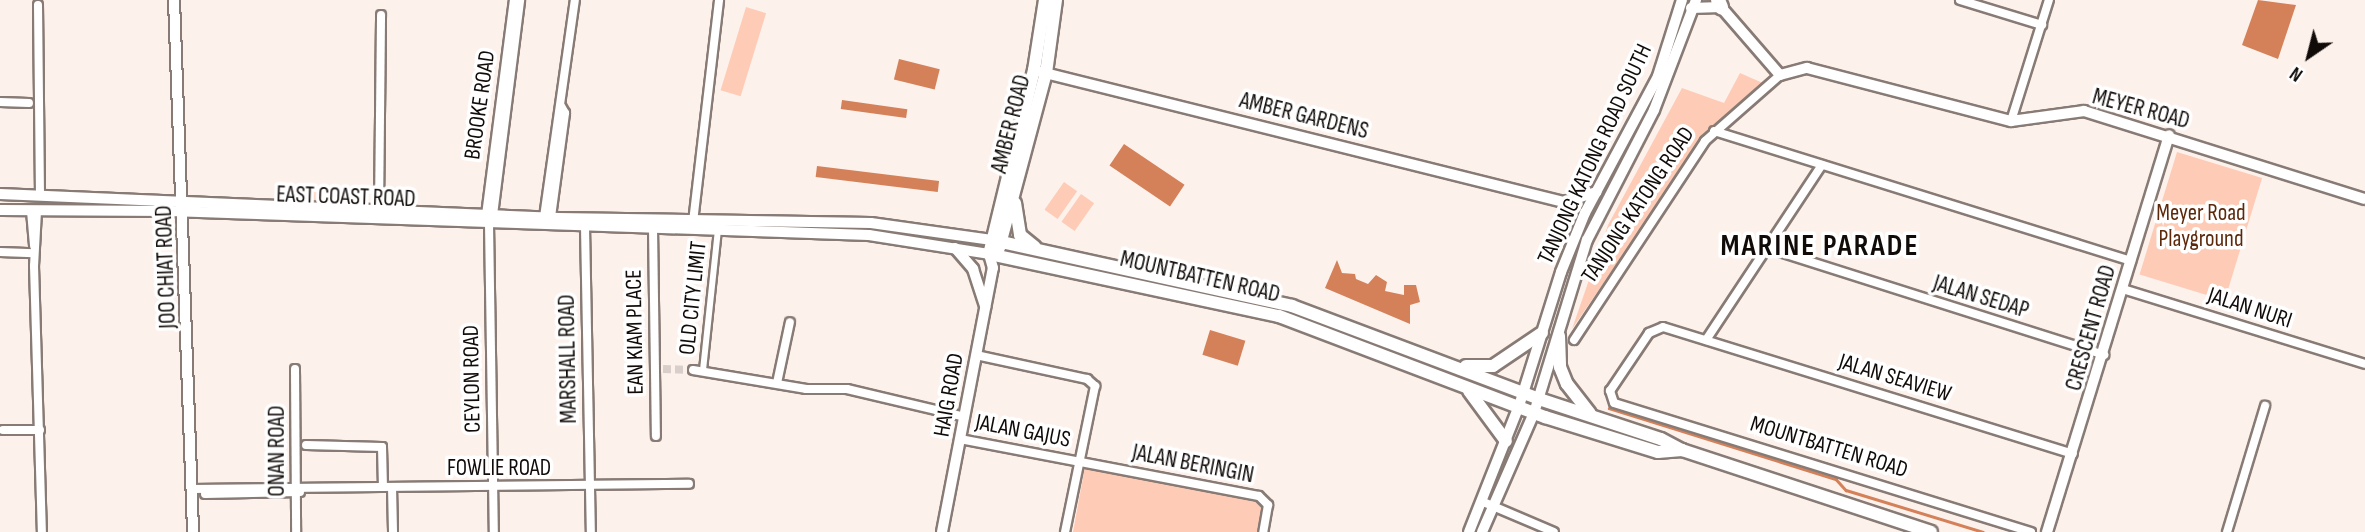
<!DOCTYPE html>
<style>
body{margin:0}
#map{position:relative;width:2365px;height:532px;overflow:hidden;background:#fdf1ec;font-family:"Sofia Sans Condensed",sans-serif}
div>[style]{position:absolute}
[style*='--x']{left:calc(var(--x)*1px);top:calc(var(--y)*1px);width:calc(var(--w)*1px);rotate:calc(var(--a)*1deg)}
.green>*{inset:0;background:#feccb6;transform-origin:0 0}
.water>*{inset:0;background:#d48159;transform-origin:0 0}
.stream>*{height:2.5px;margin:-1.25px;padding:0 1.25px;transform-origin:1.25px;border-radius:1.25px;background:#d48159}
.minor-tunnel>*{height:8px;margin-top:-4px;transform-origin:0;background:repeating-linear-gradient(90deg,#d9ceca 0 8px,transparent 0 12px)}
.roads{filter:drop-shadow(2px 0 #887b75) drop-shadow(-2px 0 #887b75) drop-shadow(0 2px #887b75) drop-shadow(0 -2px #887b75)}
.pedestrian>*{height:6px;margin:-3px;padding:0 3px;transform-origin:3px;border-radius:3px;background:#fff}
.minor>*{height:8px;margin:-4px;padding:0 4px;transform-origin:4px;border-radius:4px;background:#fff}
.tertiary>*{height:10px;margin:-5px;padding:0 5px;transform-origin:5px;border-radius:5px;background:#fff}
.secondary>*{height:10px;margin:-5px;padding:0 5px;transform-origin:5px;border-radius:5px;background:#fff}
.primary>*{height:12px;margin:-6px;padding:0 6px;transform-origin:6px;border-radius:6px;background:#fff}
.motorway>*{height:14px;margin:-7px;padding:0 7px;transform-origin:7px;border-radius:7px;background:#fff}
span{translate:-50% -50%;white-space:nowrap;text-align:center;line-height:1.15;-webkit-text-stroke:7px #fff;paint-order:stroke}
.street-label{font-size:23px;color:#100b09}
.park-label{font-size:23px;color:#5d280a}
.district-label{font-size:30px;color:#100b09;font-weight:700;letter-spacing:2px}
.north{position:absolute;left:2274px;top:21px;width:70px;height:70px;-webkit-text-stroke:5px #fff;paint-order:stroke;rotate:215deg;font-size:19px;font-weight:700;line-height:28px;text-align:center;color:#100b09}
.north::after{content:'';display:block;margin:auto;width:24px;height:32px;background:#100b09;clip-path:polygon(50% 0,100% 100%,50% 72%,0 100%)}
</style>
<div id="map">
<div class="green">
<div style="left:746px;top:7px;width:21px;height:87px;rotate:17deg"></div>
<div style="clip-path:polygon(1740px 73px,1765px 84px,1699px 144px,1572px 329px,1608px 225px,1682px 88px,1724px 103px)"></div>
<div style="left:2177px;top:152px;width:89px;height:128px;rotate:17deg"></div>
<div style="left:1064px;top:182px;width:16px;height:34px;rotate:35deg"></div>
<div style="clip-path:polygon(308px 192px,369px 192px,364px 199px,332px 204px,311px 202px)"></div>
<div style="left:1081px;top:194px;width:16px;height:34px;rotate:35deg"></div>
<div style="clip-path:polygon(1085px 467px,1266px 504px,1259px 532px,1073px 532px)"></div>
</div>
<div class="water">
<div style="clip-path:polygon(2258px 0,2296px 5px,2278px 59px,2242px 45px)"></div>
<div style="left:899px;top:59px;width:42px;height:21px;rotate:14deg"></div>
<div style="left:842px;top:100px;width:66px;height:9px;rotate:8deg"></div>
<div style="left:1124px;top:144px;width:73px;height:26px;rotate:34deg"></div>
<div style="left:817px;top:166px;width:123px;height:11px;rotate:7deg"></div>
<div style="clip-path:polygon(1337px 260px,1342px 273px,1355px 274px,1356px 279px,1368px 284px,1376px 275px,1387px 282px,1385px 291px,1404px 295px,1404px 285px,1416px 285px,1420px 302px,1410px 305px,1410px 324px,1325px 288px)"></div>
<div style="left:1210px;top:330px;width:37px;height:26px;rotate:17deg"></div>
</div>
<div class="stream">
<div style="--x:1609;--y:408;--w:238;--a:17.4"></div>
<div style="--x:1836;--y:479;--w:15;--a:48"></div>
<div style="--x:1846;--y:490;--w:143;--a:17"></div>
</div>
<div class="minor-tunnel">
<div style="--x:663;--y:369;--w:30;--a:2"></div>
</div>
<div class="roads">
<div class="pedestrian">
<div style="--x:703;--y:370;--w:141;--a:-83.9"></div>
</div>
<div class="minor">
<div style="--x:1960;--y:0;--w:86;--a:17"></div>
<div style="--x:38;--y:5;--w:191;--a:89.4"></div>
<div style="--x:0;--y:102;--w:29;--a:2"></div>
<div style="--x:2011;--y:121;--w:127;--a:-72.6"></div>
<div style="--x:1714;--y:131;--w:437;--a:17.3"></div>
<div style="--x:31;--y:211;--w:35;--a:85"></div>
<div style="--x:37;--y:211;--w:55;--a:93.1"></div>
<div style="--x:34;--y:266;--w:266;--a:88.3"></div>
<div style="--x:379;--y:211;--w:196;--a:-89.4"></div>
<div style="--x:486;--y:215;--w:217;--a:-82.6"></div>
<div style="--x:493;--y:215;--w:217;--a:-82.8"></div>
<div style="--x:544;--y:217;--w:219;--a:-81.9"></div>
<div style="--x:551;--y:217;--w:105;--a:-82.3"></div>
<div style="--x:565;--y:113;--w:8;--a:-120"></div>
<div style="--x:693;--y:222;--w:224;--a:-83.3"></div>
<div style="--x:489;--y:224;--w:308;--a:89.1"></div>
<div style="--x:585;--y:227;--w:305;--a:88.9"></div>
<div style="--x:653;--y:228;--w:208;--a:89.2"></div>
<div style="--x:1767;--y:248;--w:354;--a:17.6"></div>
<div style="--x:0;--y:252;--w:34;--a:2"></div>
<div style="--x:2123;--y:289;--w:253;--a:17.2"></div>
<div style="--x:1574;--y:340;--w:238;--a:-56.6"></div>
<div style="--x:1705;--y:141;--w:100;--a:-41.3"></div>
<div style="--x:1706;--y:340;--w:210;--a:-56.5"></div>
<div style="--x:976;--y:355;--w:114;--a:12.2"></div>
<div style="--x:1087;--y:379;--w:11;--a:41"></div>
<div style="--x:1095;--y:386;--w:149;--a:101.6"></div>
<div style="--x:295;--y:369;--w:163;--a:89.6"></div>
<div style="--x:693;--y:370;--w:115;--a:9.5"></div>
<div style="--x:806;--y:389;--w:41;--a:0"></div>
<div style="--x:847;--y:389;--w:121;--a:13.3"></div>
<div style="--x:777;--y:383;--w:62;--a:-78"></div>
<div style="--x:3;--y:430;--w:37;--a:0"></div>
<div style="--x:960;--y:439;--w:304;--a:10.8"></div>
<div style="--x:1259;--y:496;--w:13;--a:45"></div>
<div style="--x:1268;--y:505;--w:27;--a:100"></div>
<div style="--x:306;--y:445;--w:76;--a:1.5"></div>
<div style="--x:382;--y:447;--w:40;--a:88.6"></div>
<div style="--x:392;--y:487;--w:45;--a:88.7"></div>
<div style="--x:192;--y:489;--w:497;--a:-0.6"></div>
<div style="--x:205;--y:494;--w:95;--a:-1.2"></div>
<div style="--x:1481;--y:501;--w:79;--a:23"></div>
<div style="--x:2031;--y:532;--w:436;--a:-162.8"></div>
<div style="--x:1614;--y:403;--w:13;--a:-108"></div>
<div style="--x:1610;--y:391;--w:70;--a:-56.1"></div>
<div style="--x:1649;--y:333;--w:15;--a:-23"></div>
<div style="--x:1663;--y:327;--w:429;--a:17.2"></div>
<div style="--x:2227;--y:532;--w:132;--a:-73.2"></div>
</div>
<div class="tertiary">
<div style="--x:174;--y:0;--w:532;--a:87.95"></div>
<div style="--x:1691;--y:8;--w:30;--a:-2"></div>
<div style="--x:1721;--y:7;--w:90;--a:49.1"></div>
<div style="--x:1780;--y:75;--w:28;--a:-15"></div>
<div style="--x:1807;--y:68;--w:211;--a:14.6"></div>
<div style="--x:2011;--y:121;--w:74;--a:-7.8"></div>
<div style="--x:2084;--y:111;--w:294;--a:17.4"></div>
<div style="--x:1041;--y:72;--w:539;--a:13.96"></div>
<div style="--x:942;--y:532;--w:269;--a:-79.1"></div>
<div style="--x:993;--y:268;--w:15;--a:-106"></div>
<div style="--x:2047;--y:532;--w:415;--a:-72.9"></div>
</div>
<div class="secondary">
<div style="--x:0;--y:194;--w:559;--a:2.46"></div>
<div style="--x:558;--y:218;--w:313;--a:0.9"></div>
<div style="--x:871;--y:223;--w:122;--a:8"></div>
<div style="--x:1564;--y:202;--w:34;--a:-17"></div>
<div style="--x:0;--y:210;--w:170;--a:0.3"></div>
<div style="--x:170;--y:211;--w:699;--a:1.97"></div>
<div style="--x:869;--y:235;--w:121;--a:9"></div>
<div style="--x:955;--y:248;--w:28;--a:49"></div>
<div style="--x:973;--y:269;--w:40;--a:72"></div>
<div style="--x:1469;--y:532;--w:136;--a:-68.4"></div>
<div style="--x:1519;--y:406;--w:140;--a:-72.6"></div>
<div style="--x:1561;--y:272;--w:64;--a:-67.9"></div>
<div style="--x:1585;--y:213;--w:155;--a:-61.9"></div>
<div style="--x:1658;--y:76;--w:80;--a:-72.5"></div>
<div style="--x:1482;--y:532;--w:130;--a:-66.4"></div>
<div style="--x:1534;--y:413;--w:181;--a:-73"></div>
<div style="--x:1587;--y:240;--w:146;--a:-62.7"></div>
<div style="--x:1654;--y:110;--w:118;--a:-69.1"></div>
</div>
<div class="primary">
<div style="--x:1045;--y:0;--w:71;--a:98.9"></div>
<div style="--x:1034;--y:70;--w:189;--a:103.7"></div>
<div style="--x:989;--y:254;--w:297;--a:12.1"></div>
<div style="--x:1279;--y:316;--w:285;--a:20.8"></div>
<div style="--x:1545;--y:417;--w:118;--a:17.2"></div>
<div style="--x:1658;--y:452;--w:24;--a:-5"></div>
<div style="--x:1015;--y:203;--w:32;--a:81"></div>
<div style="--x:1020;--y:235;--w:19;--a:39"></div>
<div style="--x:992;--y:240;--w:307;--a:12.4"></div>
<div style="--x:1292;--y:306;--w:264;--a:20.6"></div>
<div style="--x:1539;--y:399;--w:128;--a:18.2"></div>
<div style="--x:1661;--y:439;--w:24;--a:28"></div>
<div style="--x:1682;--y:450;--w:262;--a:18.2"></div>
<div style="--x:999;--y:248;--w:181;--a:-75"></div>
<div style="--x:1046;--y:73;--w:74;--a:-82.2"></div>
<div style="--x:1559;--y:336;--w:31;--a:88"></div>
<div style="--x:1560;--y:367;--w:18;--a:68"></div>
<div style="--x:1567;--y:384;--w:37;--a:52"></div>
<div style="--x:1466;--y:366;--w:27;--a:0"></div>
<div style="--x:1493;--y:366;--w:59;--a:-34"></div>
<div style="--x:1469;--y:391;--w:62;--a:53.5"></div>
</div>
<div class="motorway">
<div style="--x:1718;--y:0;--w:8;--a:67"></div>
</div>
</div>
<div class="street-label">
<span style="left:480px;top:105px;rotate:-82deg">BROOKE ROAD</span>
<span style="left:2141px;top:109px;rotate:15deg">MEYER ROAD</span>
<span style="left:1304px;top:116px;rotate:14deg">AMBER GARDENS</span>
<span style="left:1011px;top:124px;rotate:-76deg">AMBER ROAD</span>
<span style="left:1595px;top:154px;rotate:-65deg">TANJONG KATONG ROAD SOUTH</span>
<span style="left:346px;top:197px;rotate:2deg">EAST COAST ROAD</span>
<span style="left:1638px;top:205px;rotate:-56deg">TANJONG KATONG ROAD</span>
<span style="left:166px;top:267px;rotate:-92deg">JOO CHIAT ROAD</span>
<span style="left:1200px;top:277px;rotate:13deg">MOUNTBATTEN ROAD</span>
<span style="left:1981px;top:297px;rotate:17deg">JALAN SEDAP</span>
<span style="left:693px;top:298px;rotate:-84deg">OLD CITY LIMIT</span>
<span style="left:2250px;top:308px;rotate:18deg">JALAN NURI</span>
<span style="left:2091px;top:328px;rotate:-74deg">CRESCENT ROAD</span>
<span style="left:635px;top:332px;rotate:-91deg">EAN KIAM PLACE</span>
<span style="left:568px;top:359px;rotate:-91deg">MARSHALL ROAD</span>
<span style="left:1895px;top:378px;rotate:17deg">JALAN SEAVIEW</span>
<span style="left:472px;top:379px;rotate:-91deg">CEYLON ROAD</span>
<span style="left:949px;top:395px;rotate:-80deg">HAIG ROAD</span>
<span style="left:1023px;top:431px;rotate:11deg">JALAN GAJUS</span>
<span style="left:1829px;top:447px;rotate:17deg">MOUNTBATTEN ROAD</span>
<span style="left:277px;top:451px;rotate:-90deg">ONAN ROAD</span>
<span style="left:1193px;top:464px;rotate:11deg">JALAN BERINGIN</span>
<span style="left:499px;top:468px">FOWLIE ROAD</span>
</div>
<div class="park-label">
<span style="left:2201px;top:226px">Meyer Road<br>Playground</span>
</div>
<div class="district-label">
<span style="left:1820px;top:246px">MARINE PARADE</span>
</div>
<div class="north">N</div>
</div>
